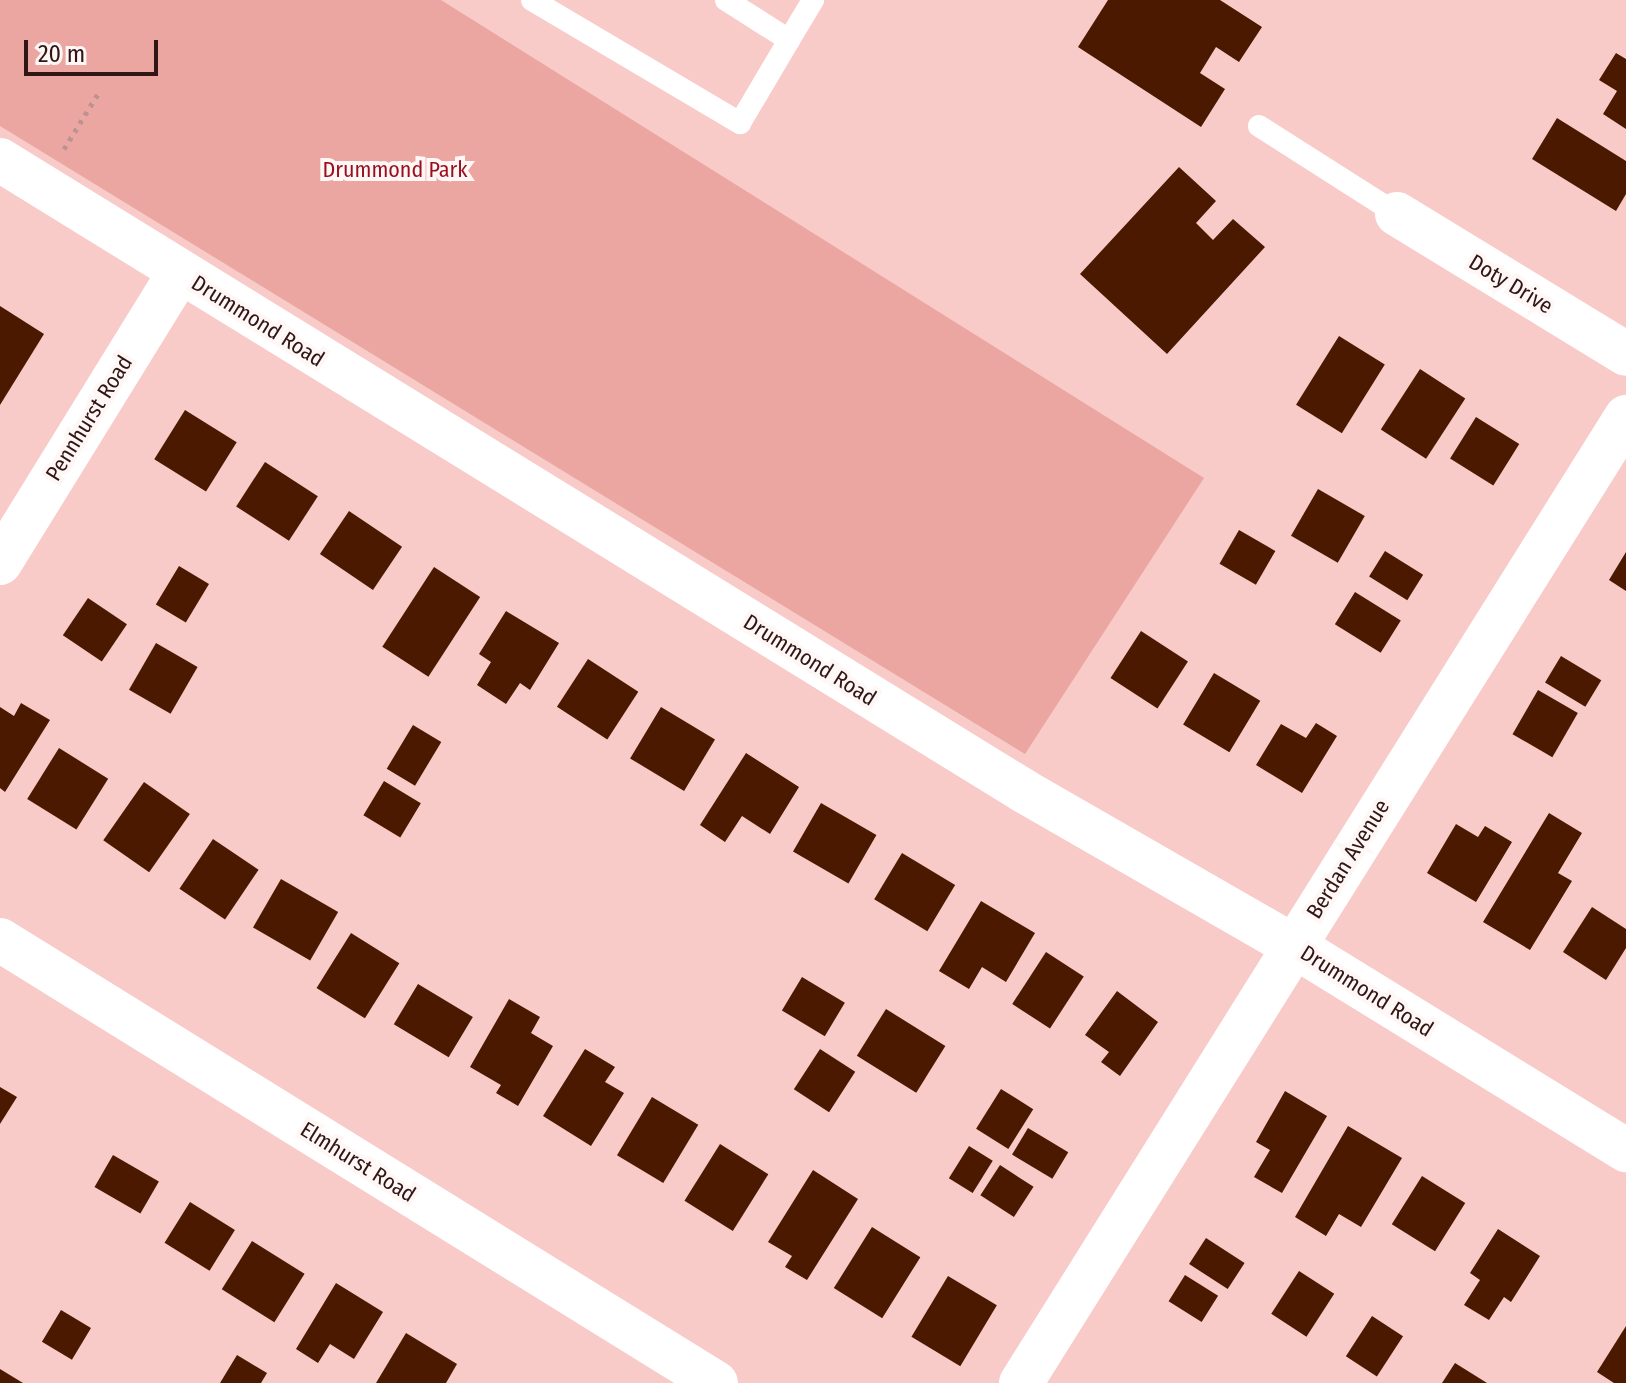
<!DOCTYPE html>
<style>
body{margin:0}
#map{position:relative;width:1626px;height:1383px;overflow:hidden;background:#f8cbc8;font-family:"Fira Sans Condensed",sans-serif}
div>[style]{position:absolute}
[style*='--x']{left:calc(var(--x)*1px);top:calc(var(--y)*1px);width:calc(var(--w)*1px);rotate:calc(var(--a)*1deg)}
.green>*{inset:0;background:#eca6a1}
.building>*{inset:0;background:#4a1900;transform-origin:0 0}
.path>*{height:5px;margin-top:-2.5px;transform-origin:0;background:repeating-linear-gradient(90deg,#bb9391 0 4px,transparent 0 10px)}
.service>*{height:22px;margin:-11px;padding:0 11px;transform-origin:11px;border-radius:11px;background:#fff}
.minor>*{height:44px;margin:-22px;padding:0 22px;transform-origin:22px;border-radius:22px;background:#fff}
span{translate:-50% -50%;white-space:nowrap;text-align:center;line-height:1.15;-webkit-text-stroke:8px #fef7f6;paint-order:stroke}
.park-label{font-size:22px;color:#990f1f}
.street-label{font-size:22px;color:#301614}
.scale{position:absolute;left:24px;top:40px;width:134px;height:36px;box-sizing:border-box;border:4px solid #301614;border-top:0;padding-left:10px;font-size:24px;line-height:28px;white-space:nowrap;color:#301614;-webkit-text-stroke:6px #fef7f6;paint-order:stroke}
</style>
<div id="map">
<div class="green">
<div style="clip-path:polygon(0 0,441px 0,1204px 478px,1025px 754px,0 126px)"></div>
</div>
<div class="building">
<div style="clip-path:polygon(1108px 0,1220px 0,1262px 27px,1239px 62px,1216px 47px,1200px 73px,1225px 89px,1201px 127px,1078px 47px)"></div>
<div style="clip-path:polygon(1616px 53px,1626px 59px,1626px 129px,1603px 114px,1617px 91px,1599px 80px)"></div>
<div style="clip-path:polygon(1557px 118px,1626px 161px,1626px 194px,1616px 211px,1532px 159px)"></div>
<div style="clip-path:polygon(1179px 167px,1216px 201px,1196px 223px,1213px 240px,1233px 219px,1265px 247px,1167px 354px,1080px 274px)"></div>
<div style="clip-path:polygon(0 306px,44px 334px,0 405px)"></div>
<div style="left:1339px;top:336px;width:54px;height:81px;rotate:32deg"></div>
<div style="left:1420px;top:369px;width:54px;height:72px;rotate:33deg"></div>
<div style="left:185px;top:410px;width:61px;height:58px;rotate:32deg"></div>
<div style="left:1476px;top:417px;width:51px;height:49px;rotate:32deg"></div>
<div style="left:265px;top:462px;width:63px;height:53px;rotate:33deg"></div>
<div style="left:1318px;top:489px;width:54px;height:54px;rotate:30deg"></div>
<div style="left:349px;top:511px;width:64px;height:52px;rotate:34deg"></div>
<div style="left:1239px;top:530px;width:42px;height:39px;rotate:30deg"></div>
<div style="left:1385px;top:551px;width:45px;height:30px;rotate:32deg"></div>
<div style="clip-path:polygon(1626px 552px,1626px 591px,1609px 580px)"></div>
<div style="left:179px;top:566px;width:35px;height:45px;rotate:31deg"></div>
<div style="left:434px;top:567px;width:55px;height:95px;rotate:33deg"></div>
<div style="left:1355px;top:592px;width:54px;height:38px;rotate:32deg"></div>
<div style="left:88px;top:598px;width:47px;height:45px;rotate:34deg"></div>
<div style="clip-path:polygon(506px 611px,559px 643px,530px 690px,520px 683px,506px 704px,477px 685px,491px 662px,479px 654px)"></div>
<div style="left:1141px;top:631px;width:56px;height:56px;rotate:33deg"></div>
<div style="left:156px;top:643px;width:48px;height:54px;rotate:30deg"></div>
<div style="left:1561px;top:656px;width:47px;height:31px;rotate:31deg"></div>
<div style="left:588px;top:659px;width:60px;height:57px;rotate:33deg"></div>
<div style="left:1214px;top:673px;width:54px;height:60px;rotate:31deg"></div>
<div style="left:1538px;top:690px;width:46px;height:51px;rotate:30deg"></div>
<div style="clip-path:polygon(21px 703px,50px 720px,5px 792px,0 788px,0 707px,14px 716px)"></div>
<div style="left:661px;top:707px;width:63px;height:60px;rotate:31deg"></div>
<div style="clip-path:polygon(1316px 723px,1337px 736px,1302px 793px,1256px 765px,1281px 724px,1306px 738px)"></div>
<div style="left:413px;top:725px;width:33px;height:51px;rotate:31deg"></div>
<div style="left:59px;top:748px;width:58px;height:60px;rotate:32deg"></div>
<div style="clip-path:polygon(746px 753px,799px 787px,770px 834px,742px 816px,725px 842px,700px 825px)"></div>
<div style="left:384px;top:781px;width:43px;height:40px;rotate:31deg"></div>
<div style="left:144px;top:782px;width:56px;height:71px;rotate:35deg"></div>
<div style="left:821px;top:803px;width:64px;height:56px;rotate:30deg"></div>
<div style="clip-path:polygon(1549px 813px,1582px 833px,1558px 873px,1572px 881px,1530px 950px,1483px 922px)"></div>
<div style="clip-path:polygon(1456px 824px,1478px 837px,1485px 826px,1512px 842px,1476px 902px,1427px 873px)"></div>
<div style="left:213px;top:839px;width:55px;height:60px;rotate:34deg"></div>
<div style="left:902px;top:853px;width:62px;height:54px;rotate:31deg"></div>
<div style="left:281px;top:879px;width:66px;height:56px;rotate:30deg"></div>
<div style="clip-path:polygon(981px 901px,1035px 933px,1006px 982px,982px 967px,969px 989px,939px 971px)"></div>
<div style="clip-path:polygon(1592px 907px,1626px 929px,1626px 948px,1606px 980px,1563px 952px)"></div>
<div style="left:351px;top:933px;width:57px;height:65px;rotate:32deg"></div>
<div style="left:1046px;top:952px;width:45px;height:62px;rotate:33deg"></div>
<div style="left:802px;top:977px;width:50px;height:39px;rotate:31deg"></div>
<div style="left:418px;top:984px;width:64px;height:47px;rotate:31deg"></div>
<div style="clip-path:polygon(1117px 991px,1158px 1022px,1120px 1076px,1101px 1062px,1109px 1052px,1085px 1035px)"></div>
<div style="clip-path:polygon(509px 999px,540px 1017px,531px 1033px,553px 1046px,518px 1106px,496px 1093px,501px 1085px,470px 1067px)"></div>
<div style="left:886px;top:1009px;width:70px;height:55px;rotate:32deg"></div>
<div style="clip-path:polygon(585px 1049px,615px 1067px,605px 1082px,624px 1093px,591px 1146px,543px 1116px)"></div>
<div style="left:820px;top:1049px;width:42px;height:48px;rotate:33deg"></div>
<div style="clip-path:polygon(0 1087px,17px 1097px,0 1124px)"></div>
<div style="left:1001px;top:1089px;width:38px;height:47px;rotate:32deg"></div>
<div style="clip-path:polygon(1285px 1091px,1327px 1116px,1282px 1193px,1254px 1177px,1270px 1150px,1256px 1142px)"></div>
<div style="left:652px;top:1097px;width:54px;height:68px;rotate:31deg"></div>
<div style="clip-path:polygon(1348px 1126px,1402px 1158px,1361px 1227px,1339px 1214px,1326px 1236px,1295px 1217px)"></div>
<div style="left:1028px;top:1128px;width:47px;height:31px;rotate:31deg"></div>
<div style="left:720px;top:1144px;width:57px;height:67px;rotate:32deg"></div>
<div style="left:969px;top:1146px;width:28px;height:38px;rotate:32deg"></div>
<div style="left:113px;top:1155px;width:53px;height:37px;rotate:30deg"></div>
<div style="left:1000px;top:1165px;width:40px;height:36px;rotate:33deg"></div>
<div style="clip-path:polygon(813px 1170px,858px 1199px,807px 1280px,785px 1267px,792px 1256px,768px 1242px)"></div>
<div style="left:1422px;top:1176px;width:51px;height:57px;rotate:32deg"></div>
<div style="left:190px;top:1202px;width:53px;height:48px;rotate:32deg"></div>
<div style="left:872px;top:1227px;width:57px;height:72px;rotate:32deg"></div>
<div style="clip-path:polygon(1498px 1229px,1540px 1256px,1511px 1302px,1504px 1297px,1489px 1320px,1464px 1305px,1480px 1280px,1470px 1273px)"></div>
<div style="left:1206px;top:1238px;width:46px;height:31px;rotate:33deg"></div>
<div style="left:252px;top:1241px;width:62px;height:57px;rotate:32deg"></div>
<div style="left:1299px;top:1271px;width:42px;height:51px;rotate:33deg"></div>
<div style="left:1185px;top:1275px;width:39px;height:31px;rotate:32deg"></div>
<div style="left:948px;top:1276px;width:57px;height:71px;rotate:31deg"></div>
<div style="clip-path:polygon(336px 1283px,383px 1312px,354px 1359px,330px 1344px,318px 1363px,296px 1349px)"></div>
<div style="left:61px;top:1310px;width:35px;height:37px;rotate:31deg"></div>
<div style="left:1372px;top:1316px;width:37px;height:48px;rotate:33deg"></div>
<div style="clip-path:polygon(1626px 1326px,1626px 1383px,1614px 1383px,1597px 1372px)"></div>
<div style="clip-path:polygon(406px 1333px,457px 1364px,446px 1383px,376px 1383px)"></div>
<div style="clip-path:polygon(237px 1355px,267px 1373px,261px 1383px,220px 1383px)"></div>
<div style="clip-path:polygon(1455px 1363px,1487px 1383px,1442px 1383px)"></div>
<div style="clip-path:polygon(0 1369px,23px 1383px,0 1383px)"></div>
</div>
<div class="path">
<div style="--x:64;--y:149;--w:67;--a:-58.4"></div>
</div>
<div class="service">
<div style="--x:532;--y:0;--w:242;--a:30.6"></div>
<div style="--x:740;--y:123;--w:96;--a:-59.4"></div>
<div style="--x:726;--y:0;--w:75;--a:32.4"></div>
<div style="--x:789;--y:40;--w:47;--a:-59"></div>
<div style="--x:1259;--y:126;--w:164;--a:32.5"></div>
</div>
<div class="minor">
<div style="--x:0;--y:160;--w:1203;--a:31.64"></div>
<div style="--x:1024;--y:791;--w:311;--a:29.9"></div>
<div style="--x:1294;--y:946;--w:390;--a:31.6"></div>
<div style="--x:1397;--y:214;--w:268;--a:31.4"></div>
<div style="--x:0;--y:563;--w:341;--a:-58.3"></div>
<div style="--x:0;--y:940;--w:842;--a:31.75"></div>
<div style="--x:1021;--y:1383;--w:1140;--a:-57.94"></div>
</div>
<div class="park-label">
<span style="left:395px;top:170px">Drummond Park</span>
</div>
<div class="street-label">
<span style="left:1511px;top:284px;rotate:31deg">Doty Drive</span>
<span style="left:258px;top:321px;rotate:32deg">Drummond Road</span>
<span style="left:89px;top:418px;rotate:-58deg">Pennhurst Road</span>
<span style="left:810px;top:660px;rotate:32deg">Drummond Road</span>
<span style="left:1348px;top:859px;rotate:-58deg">Berdan Avenue</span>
<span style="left:1367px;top:991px;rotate:32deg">Drummond Road</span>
<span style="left:358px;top:1162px;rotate:32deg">Elmhurst Road</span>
</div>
<div class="scale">20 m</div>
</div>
